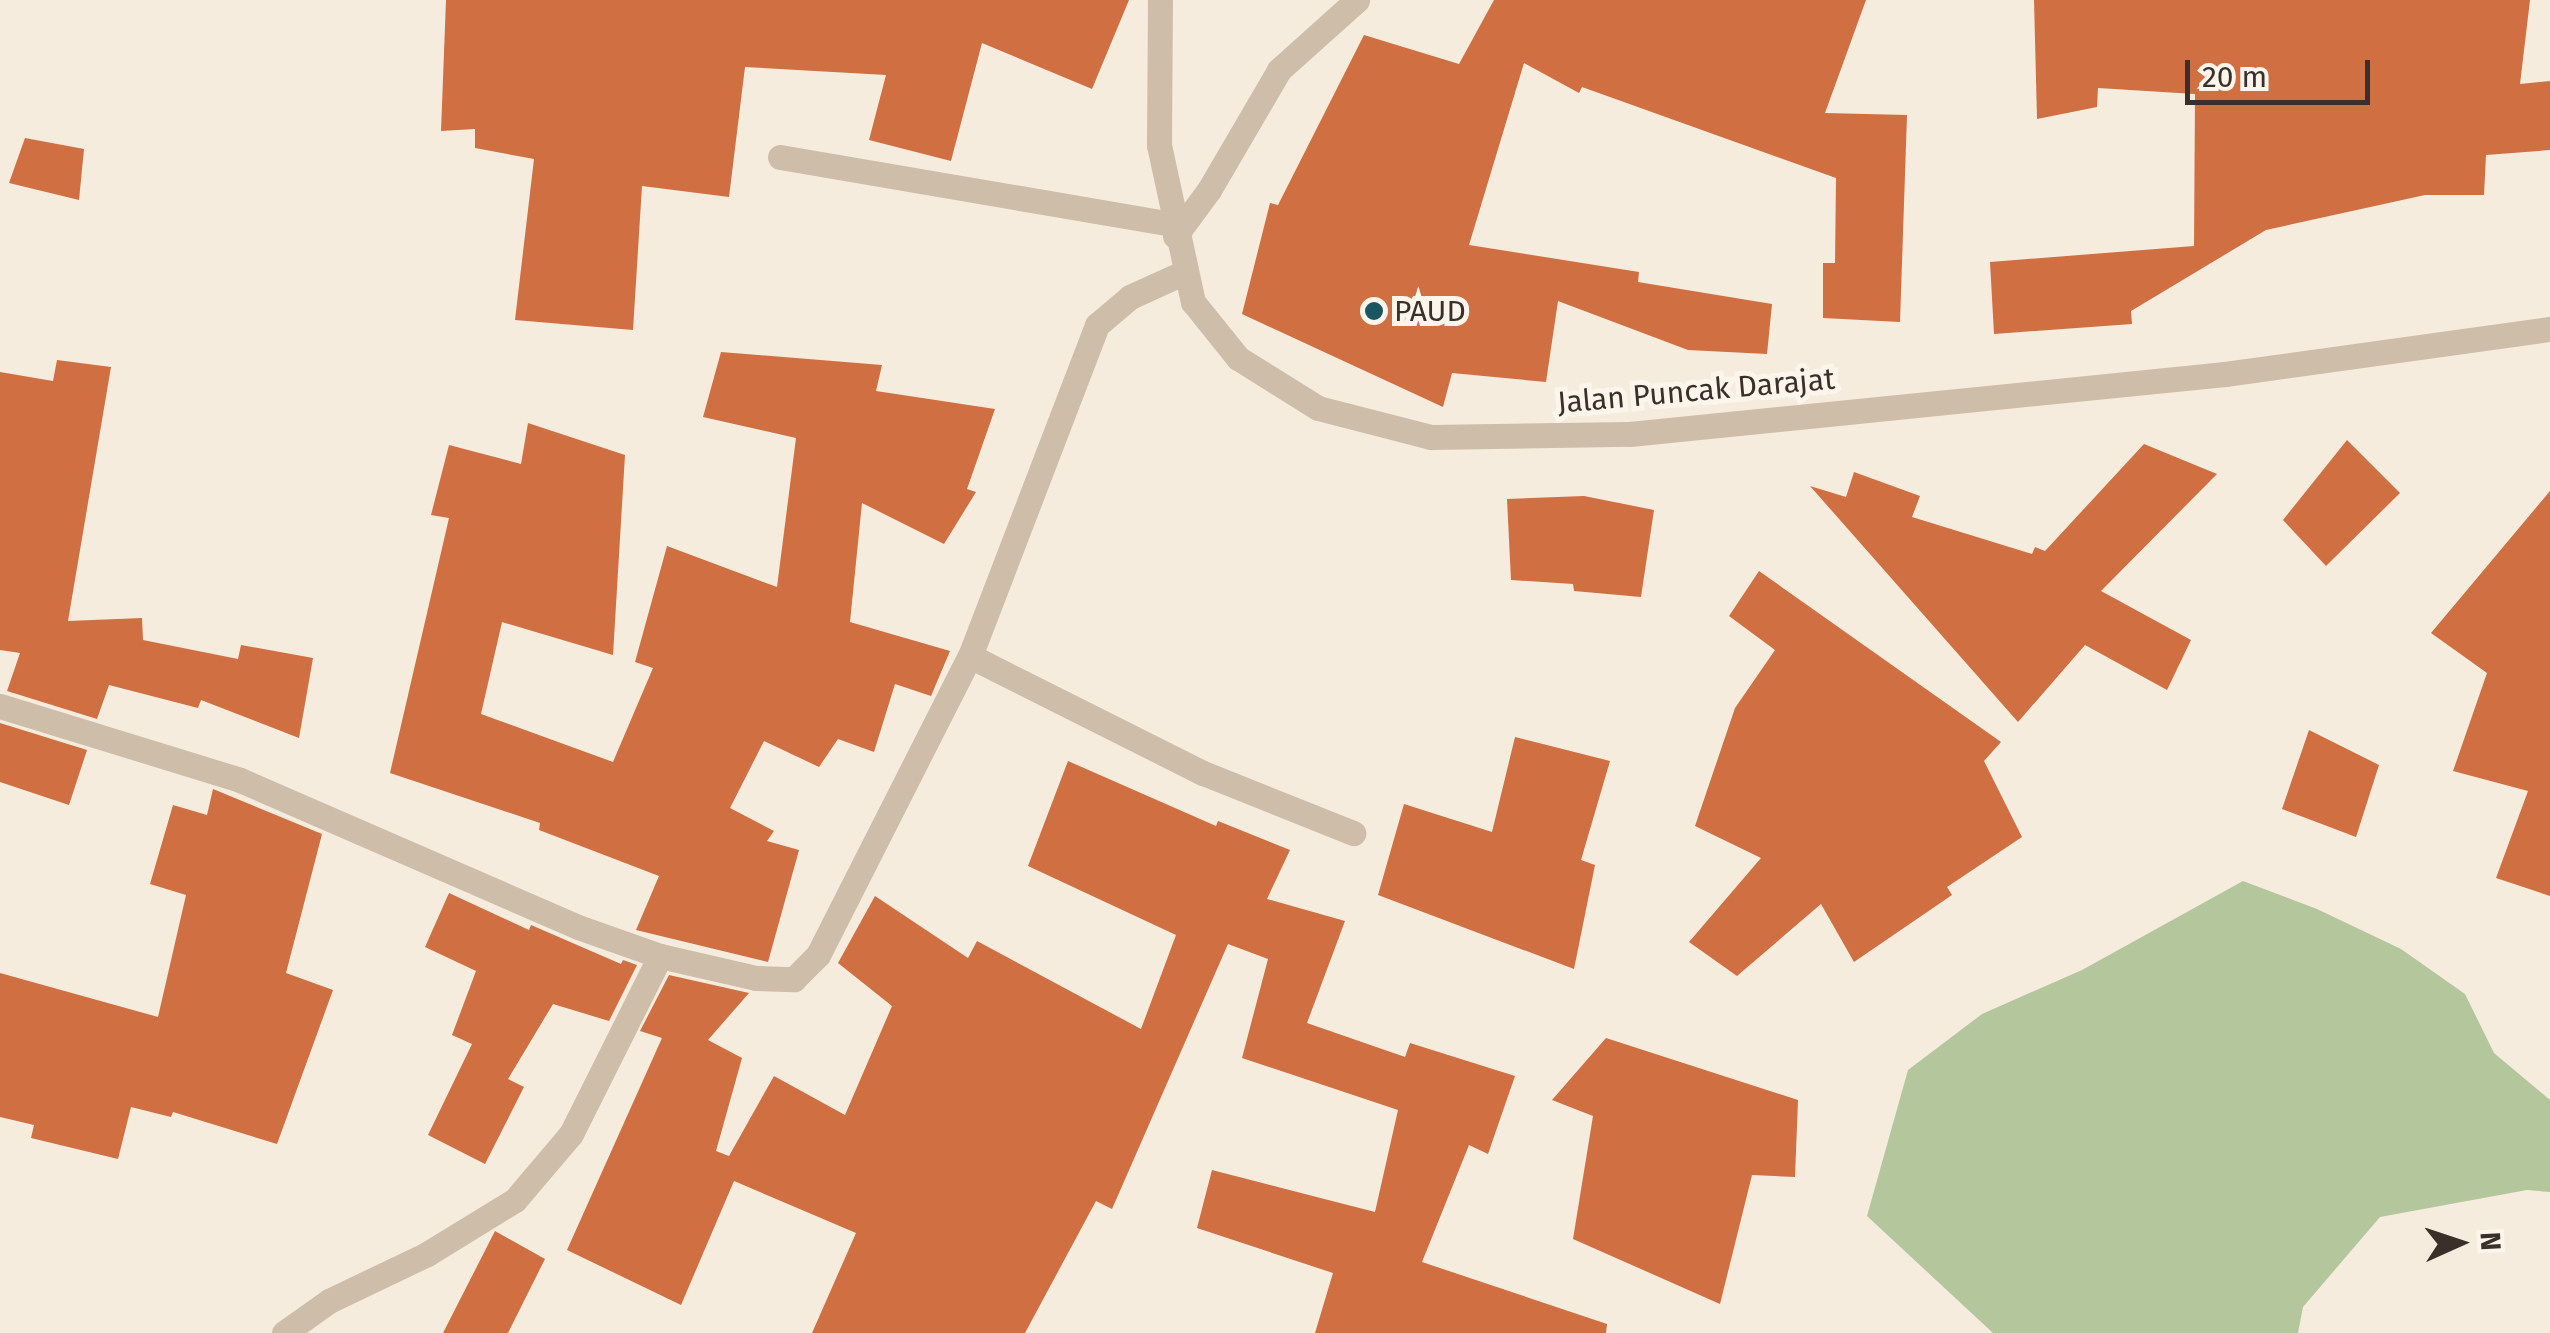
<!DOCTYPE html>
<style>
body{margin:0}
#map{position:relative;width:2550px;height:1333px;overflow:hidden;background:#f5ecde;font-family:"Fira Sans",sans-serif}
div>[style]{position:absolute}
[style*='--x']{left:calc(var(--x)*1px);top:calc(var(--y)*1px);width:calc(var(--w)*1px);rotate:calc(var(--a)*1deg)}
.green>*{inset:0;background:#b4c69c}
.building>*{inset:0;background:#d06f41}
.minor>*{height:25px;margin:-12.5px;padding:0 12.5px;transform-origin:12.5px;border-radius:12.5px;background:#cebda8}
.dots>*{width:28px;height:28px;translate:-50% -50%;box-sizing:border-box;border:5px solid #fcf5eb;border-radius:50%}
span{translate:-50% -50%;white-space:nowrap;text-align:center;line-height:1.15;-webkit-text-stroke:10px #fcf5eb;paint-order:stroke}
.poi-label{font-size:30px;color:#3b3029}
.left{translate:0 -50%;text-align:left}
.street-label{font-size:30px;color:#3b3029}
.north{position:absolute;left:2410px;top:1193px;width:100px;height:100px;-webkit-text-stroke:8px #fcf5eb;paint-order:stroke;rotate:87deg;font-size:28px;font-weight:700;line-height:40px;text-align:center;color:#3b3029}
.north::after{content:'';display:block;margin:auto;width:35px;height:45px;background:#3b3029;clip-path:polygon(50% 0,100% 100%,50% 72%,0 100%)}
.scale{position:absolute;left:2185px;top:60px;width:185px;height:45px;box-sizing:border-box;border:5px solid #3b3029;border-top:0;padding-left:12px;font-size:30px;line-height:35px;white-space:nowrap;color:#3b3029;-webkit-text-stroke:8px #fcf5eb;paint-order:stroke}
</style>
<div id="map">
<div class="green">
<div style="clip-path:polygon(2243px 881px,2317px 909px,2401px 949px,2465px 994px,2494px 1053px,2550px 1100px,2550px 1192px,2527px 1190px,2380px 1217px,2303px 1307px,2298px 1333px,1993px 1333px,1867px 1216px,1908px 1070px,1982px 1014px,2082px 970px)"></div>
</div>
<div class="building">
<div style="clip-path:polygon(446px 0,1129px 0,1092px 89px,982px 43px,951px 161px,869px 140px,886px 75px,745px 67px,729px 197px,642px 186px,633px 330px,515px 320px,534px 159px,475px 148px,475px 129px,441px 131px)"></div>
<div style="clip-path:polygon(1494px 0,1866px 0,1825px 113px,1907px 115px,1900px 322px,1823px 318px,1823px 263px,1835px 263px,1836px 178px,1582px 87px,1579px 93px,1524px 63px,1469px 245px,1639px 272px,1638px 282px,1772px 304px,1767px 354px,1688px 350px,1558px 301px,1546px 382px,1452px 373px,1443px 407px,1242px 314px,1270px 203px,1278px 205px,1364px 35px,1459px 64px)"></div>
<div style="clip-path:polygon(2034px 0,2530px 0,2520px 84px,2550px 81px,2550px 150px,2486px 155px,2484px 195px,2425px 195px,2266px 230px,2131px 311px,2132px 324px,1994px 334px,1990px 262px,2194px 246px,2195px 94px,2098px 88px,2097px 107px,2037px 119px)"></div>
<div style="clip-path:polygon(25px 138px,84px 149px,79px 200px,9px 183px)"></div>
<div style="clip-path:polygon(721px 352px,882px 365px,876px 391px,995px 409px,967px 489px,976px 492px,944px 544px,862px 503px,850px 622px,950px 651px,931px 696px,895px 684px,874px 752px,838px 739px,819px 767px,764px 741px,730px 808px,774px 831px,767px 841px,799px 850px,768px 962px,636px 930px,659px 876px,539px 830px,540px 823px,390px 773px,449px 518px,431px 515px,449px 445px,521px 464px,528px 423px,625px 455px,613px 655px,502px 622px,481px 714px,613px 762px,653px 668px,635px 662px,667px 546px,777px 587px,796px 438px,703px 417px)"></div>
<div style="clip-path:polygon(57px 360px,111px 367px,68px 621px,142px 618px,143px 640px,238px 659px,241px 645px,313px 658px,299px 738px,201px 700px,198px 708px,109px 685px,97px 719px,7px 691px,20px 653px,0 650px,0 372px,53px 381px)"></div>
<div style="clip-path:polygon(2347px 440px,2400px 493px,2326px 566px,2283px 520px)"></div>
<div style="clip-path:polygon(2144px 444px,2217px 474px,2101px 591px,2191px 640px,2167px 690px,2085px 645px,2018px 722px,1810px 486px,1846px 497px,1854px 472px,1920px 496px,1912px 517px,2032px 554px,2035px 547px,2045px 551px)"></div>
<div style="clip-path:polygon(2550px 491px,2550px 896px,2496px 878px,2528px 791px,2453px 771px,2487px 673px,2431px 633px)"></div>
<div style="clip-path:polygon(1584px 496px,1654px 510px,1641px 597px,1574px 591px,1573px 584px,1511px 580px,1507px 499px)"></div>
<div style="clip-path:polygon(1759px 571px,2001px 742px,1984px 761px,2022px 837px,1947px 887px,1952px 895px,1854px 962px,1821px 904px,1737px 976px,1689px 942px,1761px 858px,1695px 826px,1735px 708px,1775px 650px,1729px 616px)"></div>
<div style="clip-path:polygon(0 723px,87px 750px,69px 805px,0 782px)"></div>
<div style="clip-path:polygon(2309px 730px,2379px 765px,2356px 837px,2282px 809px)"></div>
<div style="clip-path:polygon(1515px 737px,1610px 761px,1581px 860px,1595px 865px,1574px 969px,1378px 895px,1404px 804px,1492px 832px)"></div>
<div style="clip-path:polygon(1068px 761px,1216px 826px,1218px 821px,1290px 850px,1267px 899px,1345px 921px,1307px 1023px,1405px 1057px,1410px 1043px,1515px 1076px,1488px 1154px,1469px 1145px,1422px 1262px,1607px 1324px,1606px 1333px,1315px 1333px,1333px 1273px,1197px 1228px,1212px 1170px,1375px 1212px,1398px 1110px,1242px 1058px,1268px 959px,1228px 944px,1112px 1209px,1096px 1201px,1025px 1333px,812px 1333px,856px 1233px,734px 1181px,681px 1305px,567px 1250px,662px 1038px,640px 1031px,669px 975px,749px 993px,708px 1040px,742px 1058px,716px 1151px,729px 1156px,774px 1076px,845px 1115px,892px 1006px,838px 963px,875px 896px,968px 958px,977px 941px,1141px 1029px,1176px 935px,1028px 866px)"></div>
<div style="clip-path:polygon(213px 789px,322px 834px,286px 973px,333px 990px,277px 1144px,173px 1112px,171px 1117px,131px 1107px,118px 1159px,31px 1138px,34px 1125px,0 1117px,0 973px,158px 1017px,186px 895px,150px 884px,173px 805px,207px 815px)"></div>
<div style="clip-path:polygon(449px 893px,529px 930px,531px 925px,621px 964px,623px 960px,637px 965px,609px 1021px,553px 1004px,508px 1079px,524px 1087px,485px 1164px,428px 1135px,472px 1044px,452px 1035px,476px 971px,425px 947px)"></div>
<div style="clip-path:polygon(1606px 1038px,1798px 1100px,1795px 1177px,1752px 1175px,1720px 1304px,1573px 1239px,1593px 1116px,1552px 1100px)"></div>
<div style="clip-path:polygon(495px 1231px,545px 1259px,508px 1333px,443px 1333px)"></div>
</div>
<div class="minor">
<div style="--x:1160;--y:0;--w:145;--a:90.4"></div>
<div style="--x:1159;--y:145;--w:161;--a:77.8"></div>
<div style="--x:1193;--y:302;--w:72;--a:51.2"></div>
<div style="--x:1238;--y:358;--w:94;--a:32"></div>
<div style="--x:1318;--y:408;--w:117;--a:14.4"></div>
<div style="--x:1431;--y:437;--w:199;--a:-0.9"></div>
<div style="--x:1630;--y:434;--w:598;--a:-5.76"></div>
<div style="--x:2225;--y:374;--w:328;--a:-7.9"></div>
<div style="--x:780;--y:157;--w:399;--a:9.7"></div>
<div style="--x:1175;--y:236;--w:57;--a:-53.5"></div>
<div style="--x:1209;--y:190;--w:139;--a:-59.7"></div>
<div style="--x:1279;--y:70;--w:105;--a:-41.9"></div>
<div style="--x:970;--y:656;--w:261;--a:26.7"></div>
<div style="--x:1203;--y:773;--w:162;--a:21.8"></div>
<div style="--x:0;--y:706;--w:251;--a:17.1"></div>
<div style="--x:240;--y:780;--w:369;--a:23.5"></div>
<div style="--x:578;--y:927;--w:87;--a:19.5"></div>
<div style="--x:660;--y:956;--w:98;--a:12.9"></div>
<div style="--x:756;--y:978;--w:38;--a:2"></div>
<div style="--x:794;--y:979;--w:34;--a:-45"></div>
<div style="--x:818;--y:955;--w:335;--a:-63.1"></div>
<div style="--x:970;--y:656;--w:355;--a:-69"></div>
<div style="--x:1097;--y:325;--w:43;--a:-40.3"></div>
<div style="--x:1130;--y:297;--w:60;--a:-24.4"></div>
<div style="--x:284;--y:1333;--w:55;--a:-35.4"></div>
<div style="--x:329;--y:1301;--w:109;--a:-25.6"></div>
<div style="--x:427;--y:1254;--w:103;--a:-31.5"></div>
<div style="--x:515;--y:1200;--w:87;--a:-49.7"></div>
<div style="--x:571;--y:1134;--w:199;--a:-63.4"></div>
</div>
<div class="dots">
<div style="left:1374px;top:311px;background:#1a5660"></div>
</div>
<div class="poi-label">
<span class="left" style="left:1394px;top:311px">PAUD</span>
</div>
<div class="street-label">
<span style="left:1696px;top:391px;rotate:-5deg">Jalan Puncak Darajat</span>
</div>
<div class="north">N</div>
<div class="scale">20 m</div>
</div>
